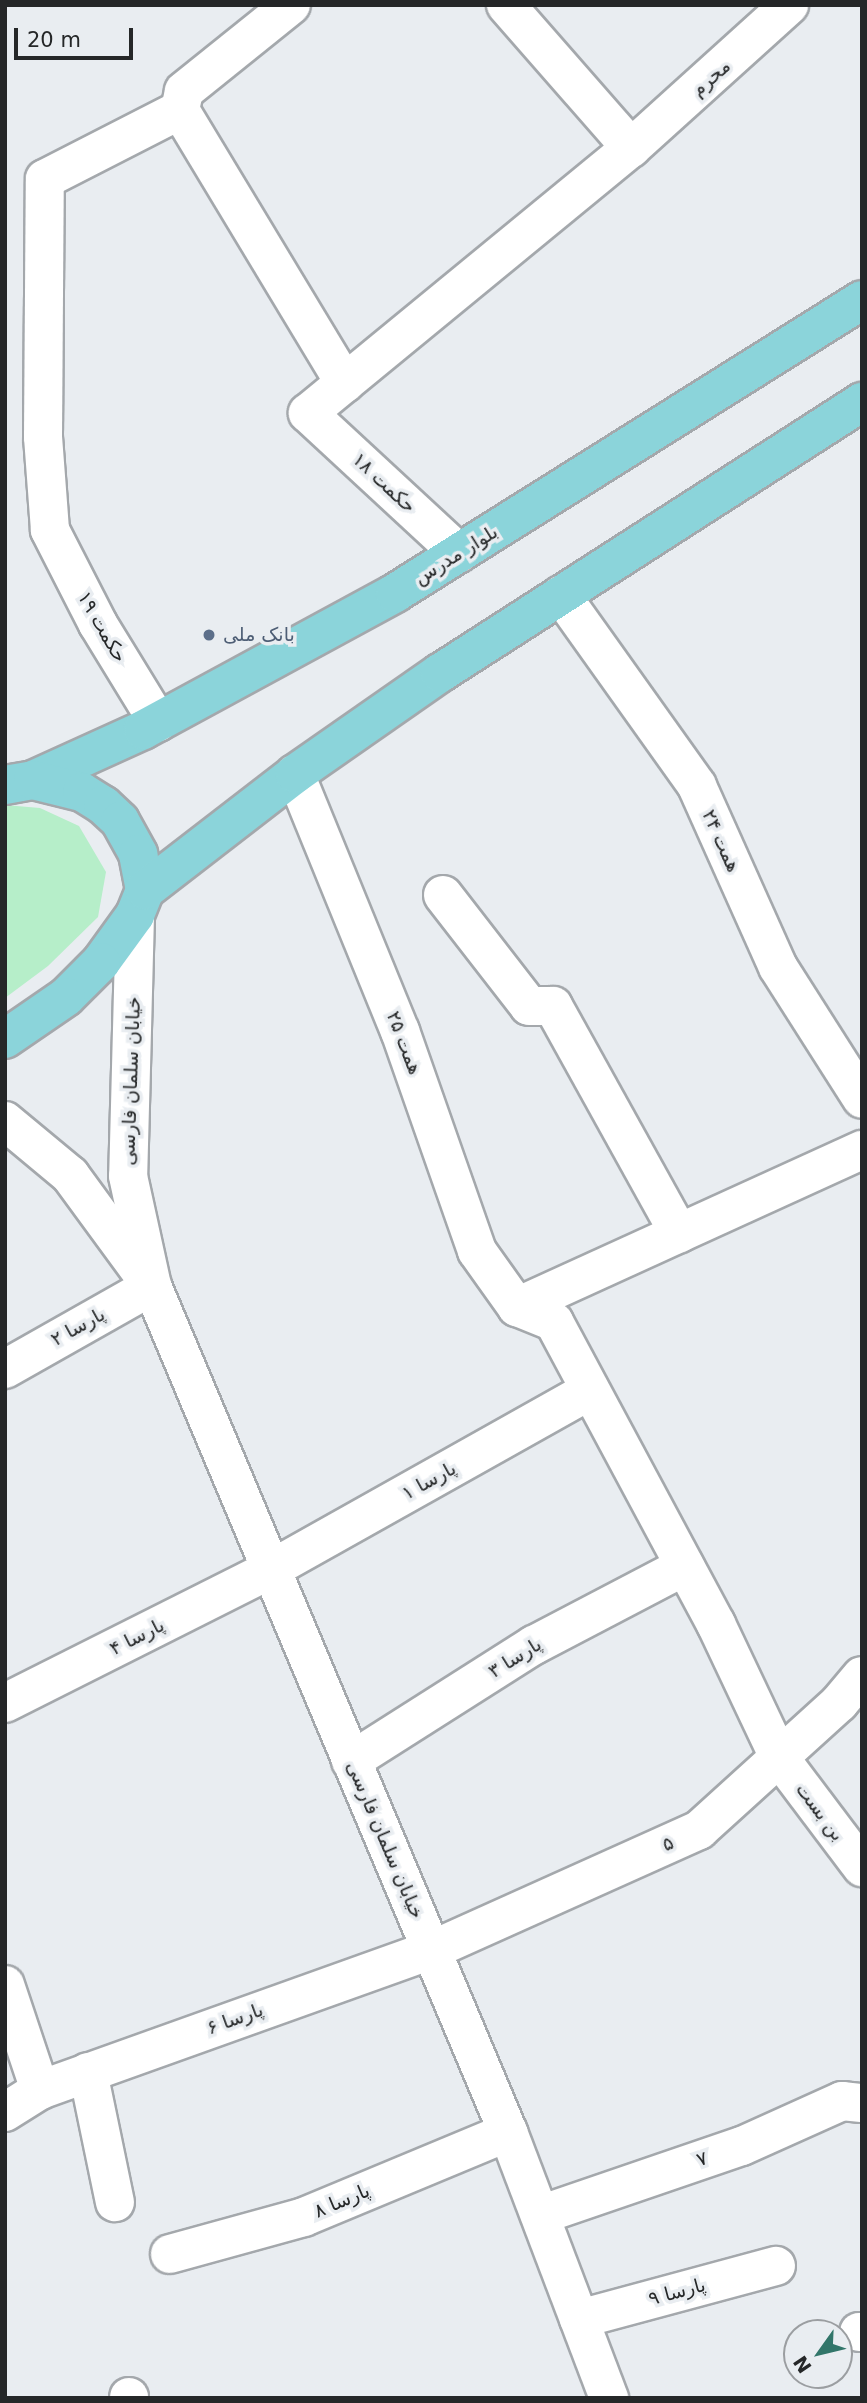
<!DOCTYPE html>
<meta charset="utf-8">
<style>
body{margin:0}
#map{position:relative;width:867px;height:2403px;overflow:hidden;background:#e9edf1;font-family:"DejaVu Sans","Noto Sans Arabic",sans-serif}
div>[style]{position:absolute}
[style*='--x']{left:calc(var(--x)*1px);top:calc(var(--y)*1px);width:calc(var(--w)*1px);rotate:calc(var(--a)*1deg)}
.green>*{inset:0;background:#b6eec9}
.roads{filter:drop-shadow(2px 0 #a4a8ac) drop-shadow(-2px 0 #a4a8ac) drop-shadow(0 2px #a4a8ac) drop-shadow(0 -2px #a4a8ac)}
.street>*{height:38px;margin:-19px;padding:0 19px;transform-origin:19px;border-radius:19px;background:#fff}
.secondary>*{height:38px;margin:-19px;padding:0 19px;transform-origin:19px;border-radius:19px;background:#fff}
.primary>*{height:38px;margin:-19px;padding:0 19px;transform-origin:19px;border-radius:19px;background:#8bd4da}
.dots>*{width:19px;height:19px;translate:-50% -50%;box-sizing:border-box;border:4px solid #e9edf1;border-radius:50%}
span{translate:-50% -50%;white-space:nowrap;text-align:center;line-height:1.15;-webkit-text-stroke:7px #e9edf1;paint-order:stroke}
.street-label{font-size:19px;color:#252728}
.service-label{font-size:19px;color:#4e5e75}
.left{translate:0 -50%;text-align:left}
.frame{position:absolute;inset:0;border:7px solid #252728;pointer-events:none}
.north{position:absolute;left:783px;top:2319px;width:70px;height:70px;box-sizing:border-box;background:#e9edf1;border:2px solid #9b9ea1;border-radius:50%;rotate:236deg;font-size:19px;font-weight:700;line-height:28px;text-align:center;color:#252728}
.north::after{content:'';display:block;margin:auto;width:24px;height:32px;background:#32766a;clip-path:polygon(50% 0,100% 100%,50% 72%,0 100%)}
.scale{position:absolute;left:14px;top:28px;width:119px;height:32px;box-sizing:border-box;border:4px solid #252728;border-top:0;padding-left:9px;font-size:21px;line-height:24px;white-space:nowrap;color:#252728;-webkit-text-stroke:5px #e9edf1;paint-order:stroke}
</style>
<div id="map">
<div class="green">
<div style="clip-path:polygon(5px 805px,40px 808px,79px 826px,106px 872px,98px 917px,48px 966px,5px 998px)"></div>
</div>
<div class="roads">
<div class="street">
<div style="--x:506;--y:5;--w:190;--a:48.8"></div>
<div style="--x:180;--y:110;--w:319;--a:58.9"></div>
<div style="--x:459;--y:553;--w:206;--a:-137.2"></div>
<div style="--x:308;--y:413;--w:418;--a:-39.4"></div>
<div style="--x:631;--y:148;--w:213;--a:-42.1"></div>
<div style="--x:561;--y:595;--w:234;--a:54.5"></div>
<div style="--x:697;--y:786;--w:198;--a:65.9"></div>
<div style="--x:778;--y:967;--w:156;--a:57.5"></div>
<div style="--x:158;--y:722;--w:115;--a:-121.5"></div>
<div style="--x:98;--y:624;--w:106;--a:-117.1"></div>
<div style="--x:50;--y:530;--w:93;--a:-94.3"></div>
<div style="--x:43;--y:437;--w:258;--a:-89.6"></div>
<div style="--x:45;--y:179;--w:152;--a:-27.1"></div>
<div style="--x:180;--y:110;--w:19;--a:-78"></div>
<div style="--x:184;--y:91;--w:137;--a:-38.8"></div>
<div style="--x:295;--y:774;--w:278;--a:67.8"></div>
<div style="--x:400;--y:1031;--w:233;--a:70.7"></div>
<div style="--x:477;--y:1251;--w:69;--a:54.5"></div>
<div style="--x:443;--y:895;--w:140;--a:52.2"></div>
<div style="--x:529;--y:1006;--w:24;--a:0"></div>
<div style="--x:553;--y:1006;--w:260;--a:61"></div>
<div style="--x:517;--y:1307;--w:40;--a:22"></div>
<div style="--x:554;--y:1322;--w:343;--a:61.8"></div>
<div style="--x:716;--y:1624;--w:147;--a:64.7"></div>
<div style="--x:779;--y:1757;--w:138;--a:53"></div>
<div style="--x:517;--y:1307;--w:379;--a:-24.5"></div>
<div style="--x:5;--y:1369;--w:169;--a:-29.5"></div>
<div style="--x:5;--y:1703;--w:294;--a:-26.7"></div>
<div style="--x:268;--y:1571;--w:369;--a:-29.3"></div>
<div style="--x:351;--y:1761;--w:217;--a:-32.4"></div>
<div style="--x:534;--y:1645;--w:170;--a:-27.6"></div>
<div style="--x:5;--y:1985;--w:111;--a:71.6"></div>
<div style="--x:88;--y:2072;--w:133;--a:78.3"></div>
<div style="--x:5;--y:2112;--w:41;--a:-32.2"></div>
<div style="--x:40;--y:2090;--w:416;--a:-19.7"></div>
<div style="--x:432;--y:1950;--w:293;--a:-24.2"></div>
<div style="--x:699;--y:1830;--w:189;--a:-42.2"></div>
<div style="--x:839;--y:1703;--w:35;--a:-50"></div>
<div style="--x:540;--y:2215;--w:213;--a:-18.9"></div>
<div style="--x:742;--y:2146;--w:110;--a:-24.2"></div>
<div style="--x:842;--y:2101;--w:20;--a:6"></div>
<div style="--x:170;--y:2254;--w:139;--a:-15.4"></div>
<div style="--x:304;--y:2217;--w:221;--a:-22.6"></div>
<div style="--x:579;--y:2319;--w:204;--a:-15.1"></div>
<div style="--x:859;--y:2332;--w:3;--a:0"></div>
<div style="--x:129;--y:2397;--w:1;--a:90"></div>
</div>
<div class="secondary">
<div style="--x:135;--y:915;--w:261;--a:91.5"></div>
<div style="--x:128;--y:1176;--w:113;--a:77.7"></div>
<div style="--x:152;--y:1286;--w:918;--a:67.18"></div>
<div style="--x:508;--y:2132;--w:285;--a:69.2"></div>
<div style="--x:5;--y:1121;--w:85;--a:39.7"></div>
<div style="--x:70;--y:1175;--w:125;--a:53.8"></div>
</div>
<div class="primary">
<div style="--x:33;--y:780;--w:121;--a:-24.4"></div>
<div style="--x:143;--y:730;--w:287;--a:-28.5"></div>
<div style="--x:395;--y:593;--w:551;--a:-32.1"></div>
<div style="--x:5;--y:785;--w:28;--a:-10"></div>
<div style="--x:33;--y:780;--w:50;--a:13.8"></div>
<div style="--x:82;--y:792;--w:25;--a:32"></div>
<div style="--x:103;--y:805;--w:23;--a:43"></div>
<div style="--x:120;--y:821;--w:38;--a:61"></div>
<div style="--x:138;--y:854;--w:37;--a:79"></div>
<div style="--x:145;--y:890;--w:27;--a:112"></div>
<div style="--x:135;--y:915;--w:58;--a:125.9"></div>
<div style="--x:101;--y:962;--w:49;--a:135"></div>
<div style="--x:66;--y:997;--w:74;--a:145.5"></div>
<div style="--x:145;--y:890;--w:190;--a:-37.7"></div>
<div style="--x:295;--y:774;--w:177;--a:-34.9"></div>
<div style="--x:440;--y:673;--w:502;--a:-32.71"></div>
</div>
</div>
<div class="dots">
<div style="left:209px;top:635px;background:#5c6f8a"></div>
</div>
<div class="street-label">
<span style="left:711px;top:78px;rotate:-41deg">محرم</span>
<span style="left:384px;top:483px;rotate:43deg">حکمت ۱۸</span>
<span style="left:456px;top:555px;rotate:-32deg">بلوار مدرس</span>
<span style="left:102px;top:627px;rotate:60deg">حکمت ۱۹</span>
<span style="left:721px;top:841px;rotate:66deg">همت ۲۴</span>
<span style="left:404px;top:1043px;rotate:69deg">همت ۲۵</span>
<span style="left:131px;top:1081px;rotate:-88deg">خیابان سلمان فارسی</span>
<span style="left:78px;top:1327px;rotate:-29deg">پارسا ۲</span>
<span style="left:429px;top:1481px;rotate:-29deg">پارسا ۱</span>
<span style="left:137px;top:1637px;rotate:-27deg">پارسا ۴</span>
<span style="left:515px;top:1658px;rotate:-32deg">پارسا ۳</span>
<span style="left:820px;top:1812px;rotate:53deg">بن بست</span>
<span style="left:385px;top:1840px;rotate:67deg">خیابان سلمان فارسی</span>
<span style="left:668px;top:1844px;rotate:-24deg">۵</span>
<span style="left:235px;top:2019px;rotate:-20deg">پارسا ۶</span>
<span style="left:702px;top:2159px;rotate:-19deg">۷</span>
<span style="left:342px;top:2201px;rotate:-23deg">پارسا ۸</span>
<span style="left:677px;top:2292px;rotate:-15deg">پارسا ۹</span>
</div>
<div class="service-label">
<span class="left" style="left:223px;top:635px">بانک ملی</span>
</div>
<div class="frame"></div>
<div class="north">N</div>
<div class="scale">20 m</div>
</div>
